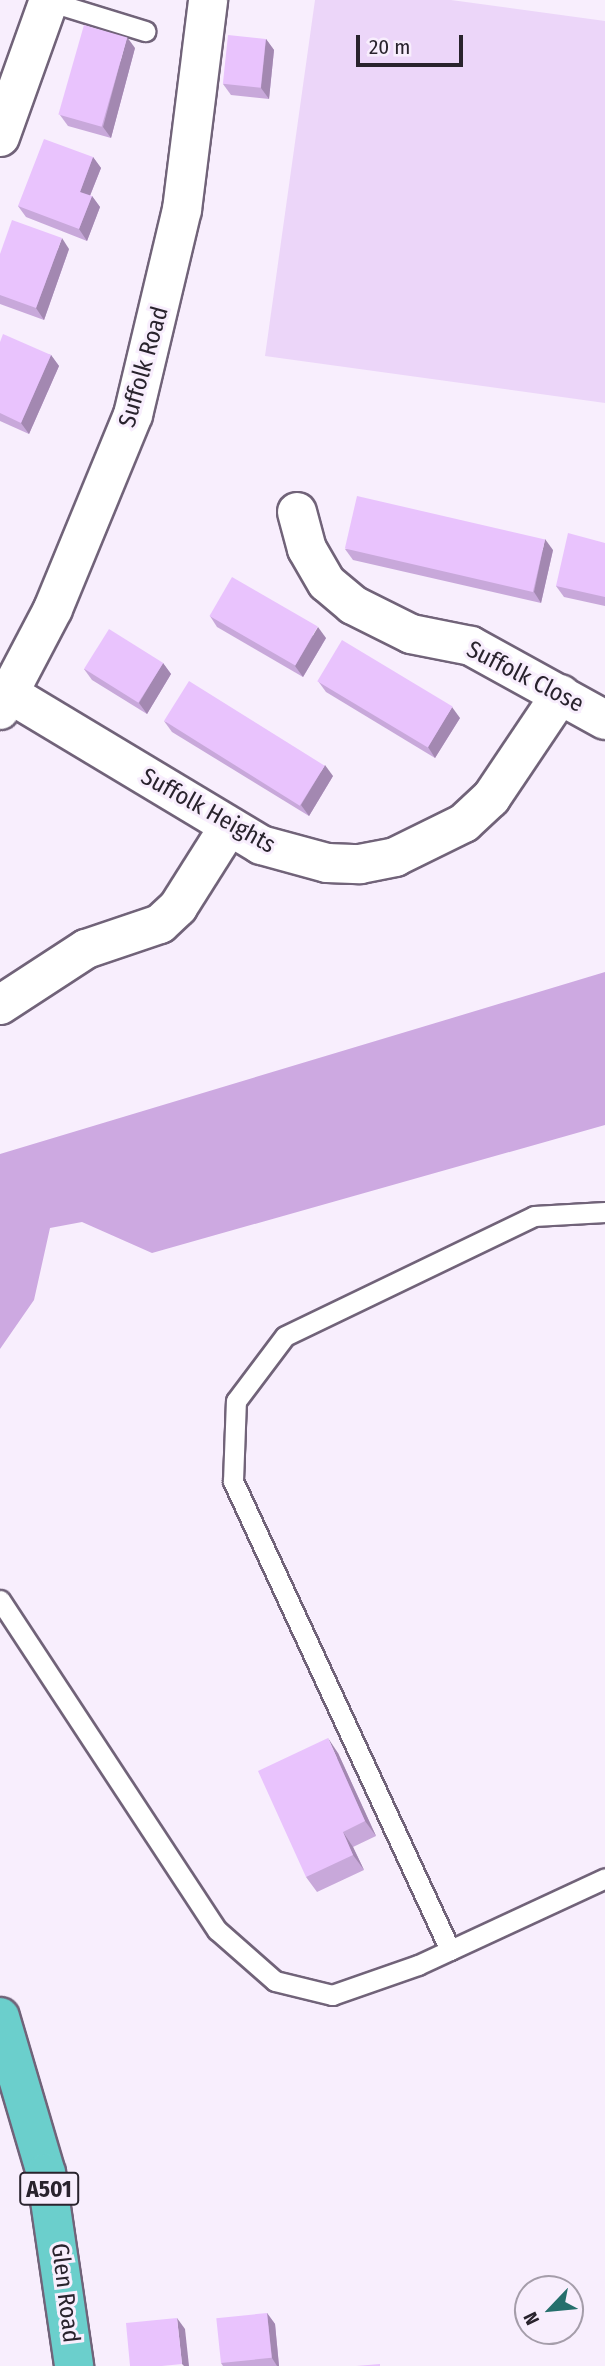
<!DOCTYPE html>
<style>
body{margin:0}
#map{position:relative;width:605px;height:2366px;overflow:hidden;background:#f8eefd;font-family:"Fira Sans Condensed",sans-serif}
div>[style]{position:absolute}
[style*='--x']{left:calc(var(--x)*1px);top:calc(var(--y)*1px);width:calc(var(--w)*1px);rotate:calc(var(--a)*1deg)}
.green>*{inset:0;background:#ecd6f9}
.forest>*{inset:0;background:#cda9e1}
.roads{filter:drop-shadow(2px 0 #716379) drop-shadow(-2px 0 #716379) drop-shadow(0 2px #716379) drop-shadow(0 -2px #716379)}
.lane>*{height:19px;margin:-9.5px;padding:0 9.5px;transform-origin:9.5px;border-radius:9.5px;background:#fff}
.street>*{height:38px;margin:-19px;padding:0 19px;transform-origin:19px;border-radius:19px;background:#fff}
.primary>*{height:38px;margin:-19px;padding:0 19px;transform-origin:19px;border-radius:19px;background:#6bcfcc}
.wall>*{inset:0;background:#c8a8da}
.shaded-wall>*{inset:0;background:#a388b1}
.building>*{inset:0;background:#e9c3fd;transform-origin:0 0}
span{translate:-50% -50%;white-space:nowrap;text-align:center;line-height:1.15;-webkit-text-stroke:6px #f8eefd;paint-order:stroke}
.shield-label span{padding:2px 5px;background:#f8eefd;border:2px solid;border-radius:5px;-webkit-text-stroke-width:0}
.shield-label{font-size:23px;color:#29232d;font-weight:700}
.street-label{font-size:24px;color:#29232d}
.north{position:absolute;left:514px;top:2275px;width:70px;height:70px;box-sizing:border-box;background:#f8eefd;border:2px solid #a59daa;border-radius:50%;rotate:244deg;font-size:19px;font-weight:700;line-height:28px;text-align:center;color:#29232d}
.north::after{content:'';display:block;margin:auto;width:24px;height:32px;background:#256f6c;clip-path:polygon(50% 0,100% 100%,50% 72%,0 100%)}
.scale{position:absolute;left:356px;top:35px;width:107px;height:32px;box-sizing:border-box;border:4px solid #29232d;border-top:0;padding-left:9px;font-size:21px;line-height:24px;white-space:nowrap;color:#29232d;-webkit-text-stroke:5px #f8eefd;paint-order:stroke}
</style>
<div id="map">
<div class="green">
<div style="clip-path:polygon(315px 0,451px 0,605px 21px,605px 403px,265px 356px)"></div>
</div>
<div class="forest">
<div style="clip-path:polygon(605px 972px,605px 1125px,152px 1253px,82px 1222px,50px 1228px,34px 1300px,0 1349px,0 1154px)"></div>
</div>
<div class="roads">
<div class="lane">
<div style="--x:48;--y:1;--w:102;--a:17.2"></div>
<div style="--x:0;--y:1600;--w:395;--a:56.7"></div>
<div style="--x:217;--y:1930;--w:77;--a:41.3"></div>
<div style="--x:275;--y:1981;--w:59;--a:13.8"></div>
<div style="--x:332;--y:1995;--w:91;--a:-19.2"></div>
<div style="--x:418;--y:1965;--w:206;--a:-24.9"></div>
<div style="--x:450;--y:1950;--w:517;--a:-114.83"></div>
<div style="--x:233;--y:1481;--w:80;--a:-87.9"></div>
<div style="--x:236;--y:1401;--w:81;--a:-53"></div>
<div style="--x:285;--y:1336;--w:276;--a:-25.7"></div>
<div style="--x:534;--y:1216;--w:71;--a:-3.2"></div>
</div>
<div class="street">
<div style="--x:0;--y:137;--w:145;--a:-70.3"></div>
<div style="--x:297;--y:512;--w:38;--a:75"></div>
<div style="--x:307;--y:549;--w:39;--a:60"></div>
<div style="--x:327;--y:583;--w:34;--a:40"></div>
<div style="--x:353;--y:605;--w:65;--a:26.6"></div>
<div style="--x:411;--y:634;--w:61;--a:11.3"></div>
<div style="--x:471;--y:646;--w:153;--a:28.9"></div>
<div style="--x:10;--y:694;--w:293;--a:31"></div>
<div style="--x:261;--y:845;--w:68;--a:15.3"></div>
<div style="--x:327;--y:863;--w:33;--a:2"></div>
<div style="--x:360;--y:864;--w:36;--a:-11"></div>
<div style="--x:395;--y:857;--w:77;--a:-26.2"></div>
<div style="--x:464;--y:823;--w:37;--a:-43"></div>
<div style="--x:491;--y:798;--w:125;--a:-56.1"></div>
<div style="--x:0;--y:710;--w:114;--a:-62.3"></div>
<div style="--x:53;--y:609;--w:210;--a:-67.6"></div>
<div style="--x:133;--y:415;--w:211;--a:-76.6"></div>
<div style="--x:182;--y:210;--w:212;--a:-82.9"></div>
<div style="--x:0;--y:1005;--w:103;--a:-33.1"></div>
<div style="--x:86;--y:949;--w:78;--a:-18.7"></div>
<div style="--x:160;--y:924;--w:25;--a:-43"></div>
<div style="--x:178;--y:907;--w:93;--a:-57.7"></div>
</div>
<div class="primary">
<div style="--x:0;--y:2017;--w:163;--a:73.6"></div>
<div style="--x:46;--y:2173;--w:195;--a:81.7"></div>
</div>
</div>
<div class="wall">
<div style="clip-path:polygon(266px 39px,274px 50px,269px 99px,231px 95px,223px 84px)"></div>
<div style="clip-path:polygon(135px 48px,111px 138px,68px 126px,60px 115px)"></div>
<div style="clip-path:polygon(93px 157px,101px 168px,90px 196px,92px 196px,100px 207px,87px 241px,26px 217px,18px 206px)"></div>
<div style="clip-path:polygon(69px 249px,44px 320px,0 304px,0 254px)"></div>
<div style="clip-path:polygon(0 342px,51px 355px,59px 366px,29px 434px,0 421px)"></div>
<div style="clip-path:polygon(605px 543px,605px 606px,564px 597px,556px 586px)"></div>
<div style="clip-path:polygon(345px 549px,553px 550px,541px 603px,353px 560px)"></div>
<div style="clip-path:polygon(210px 616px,326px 638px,303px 677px,217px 627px)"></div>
<div style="clip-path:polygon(163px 663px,171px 674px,147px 714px,92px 680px,84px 669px)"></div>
<div style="clip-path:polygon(318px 681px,460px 718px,435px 758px,326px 692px)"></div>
<div style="clip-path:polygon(164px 721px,333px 776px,309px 816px,172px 732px)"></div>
<div style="clip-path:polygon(338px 1753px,376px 1836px,353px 1847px,364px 1870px,317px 1892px,306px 1877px)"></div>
<div style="clip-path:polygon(267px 2313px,275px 2324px,279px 2366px,223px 2366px,221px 2363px)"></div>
</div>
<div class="shaded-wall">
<div style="clip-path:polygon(127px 37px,135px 48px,111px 138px,103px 127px)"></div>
<div style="clip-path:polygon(266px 39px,274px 50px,269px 99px,261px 88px)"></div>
<div style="clip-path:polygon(93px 157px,101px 168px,87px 203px,80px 192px)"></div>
<div style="clip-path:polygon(92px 196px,100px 207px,87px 241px,79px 229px)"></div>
<div style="clip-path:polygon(62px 238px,69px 249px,44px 320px,36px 308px)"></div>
<div style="clip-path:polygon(51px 355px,59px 366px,29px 434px,21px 423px)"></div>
<div style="clip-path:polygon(545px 539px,553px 550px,541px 603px,534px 592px)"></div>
<div style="clip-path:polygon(318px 627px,326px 638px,303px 677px,295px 666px)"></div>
<div style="clip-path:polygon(163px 663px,171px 674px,147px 714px,139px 703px)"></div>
<div style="clip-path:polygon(452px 707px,460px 718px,435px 758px,428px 747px)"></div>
<div style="clip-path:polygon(325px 765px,333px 776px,309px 816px,301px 805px)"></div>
<div style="clip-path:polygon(328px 1738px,338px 1753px,376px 1836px,365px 1821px)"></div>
<div style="clip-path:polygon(343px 1832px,353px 1847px,364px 1870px,353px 1855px)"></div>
<div style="clip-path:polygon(267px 2313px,275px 2324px,279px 2366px,277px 2366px,272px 2358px)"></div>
<div style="clip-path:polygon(177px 2318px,185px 2329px,189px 2366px,184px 2366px,182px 2364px)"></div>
</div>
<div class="building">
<div style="left:84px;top:25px;width:45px;height:93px;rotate:16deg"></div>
<div style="left:228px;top:35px;width:38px;height:49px;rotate:6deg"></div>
<div style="clip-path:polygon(44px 139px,93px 157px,80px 192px,92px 196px,79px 229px,18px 206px)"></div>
<div style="clip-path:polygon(12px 220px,62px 238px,36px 308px,0 295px,0 254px)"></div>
<div style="clip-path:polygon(3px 334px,51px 355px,21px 423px,0 413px,0 342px)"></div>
<div style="left:357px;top:496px;width:193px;height:54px;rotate:13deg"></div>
<div style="clip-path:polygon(568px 533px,605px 543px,605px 597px,556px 586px)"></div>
<div style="left:232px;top:577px;width:99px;height:45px;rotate:30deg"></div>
<div style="left:109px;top:629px;width:64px;height:47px;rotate:32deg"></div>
<div style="left:342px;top:640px;width:129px;height:48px;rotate:31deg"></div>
<div style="left:189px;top:681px;width:160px;height:47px;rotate:32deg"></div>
<div style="clip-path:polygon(328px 1738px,365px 1821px,343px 1832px,353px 1855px,306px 1877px,258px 1771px)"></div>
<div style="left:267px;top:2313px;width:45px;height:51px;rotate:84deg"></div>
<div style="clip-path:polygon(177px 2318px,182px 2364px,162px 2366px,130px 2366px,126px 2323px)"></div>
<div style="clip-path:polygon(380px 2364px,380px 2366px,356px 2366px)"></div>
</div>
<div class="shield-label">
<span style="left:49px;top:2189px">A501</span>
</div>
<div class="street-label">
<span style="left:144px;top:367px;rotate:-74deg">Suffolk Road</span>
<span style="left:525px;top:677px;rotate:27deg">Suffolk Close</span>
<span style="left:208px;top:811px;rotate:29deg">Suffolk Heights</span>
<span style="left:65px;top:2293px;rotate:83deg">Glen Road</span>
</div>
<div class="north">N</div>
<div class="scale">20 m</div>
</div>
